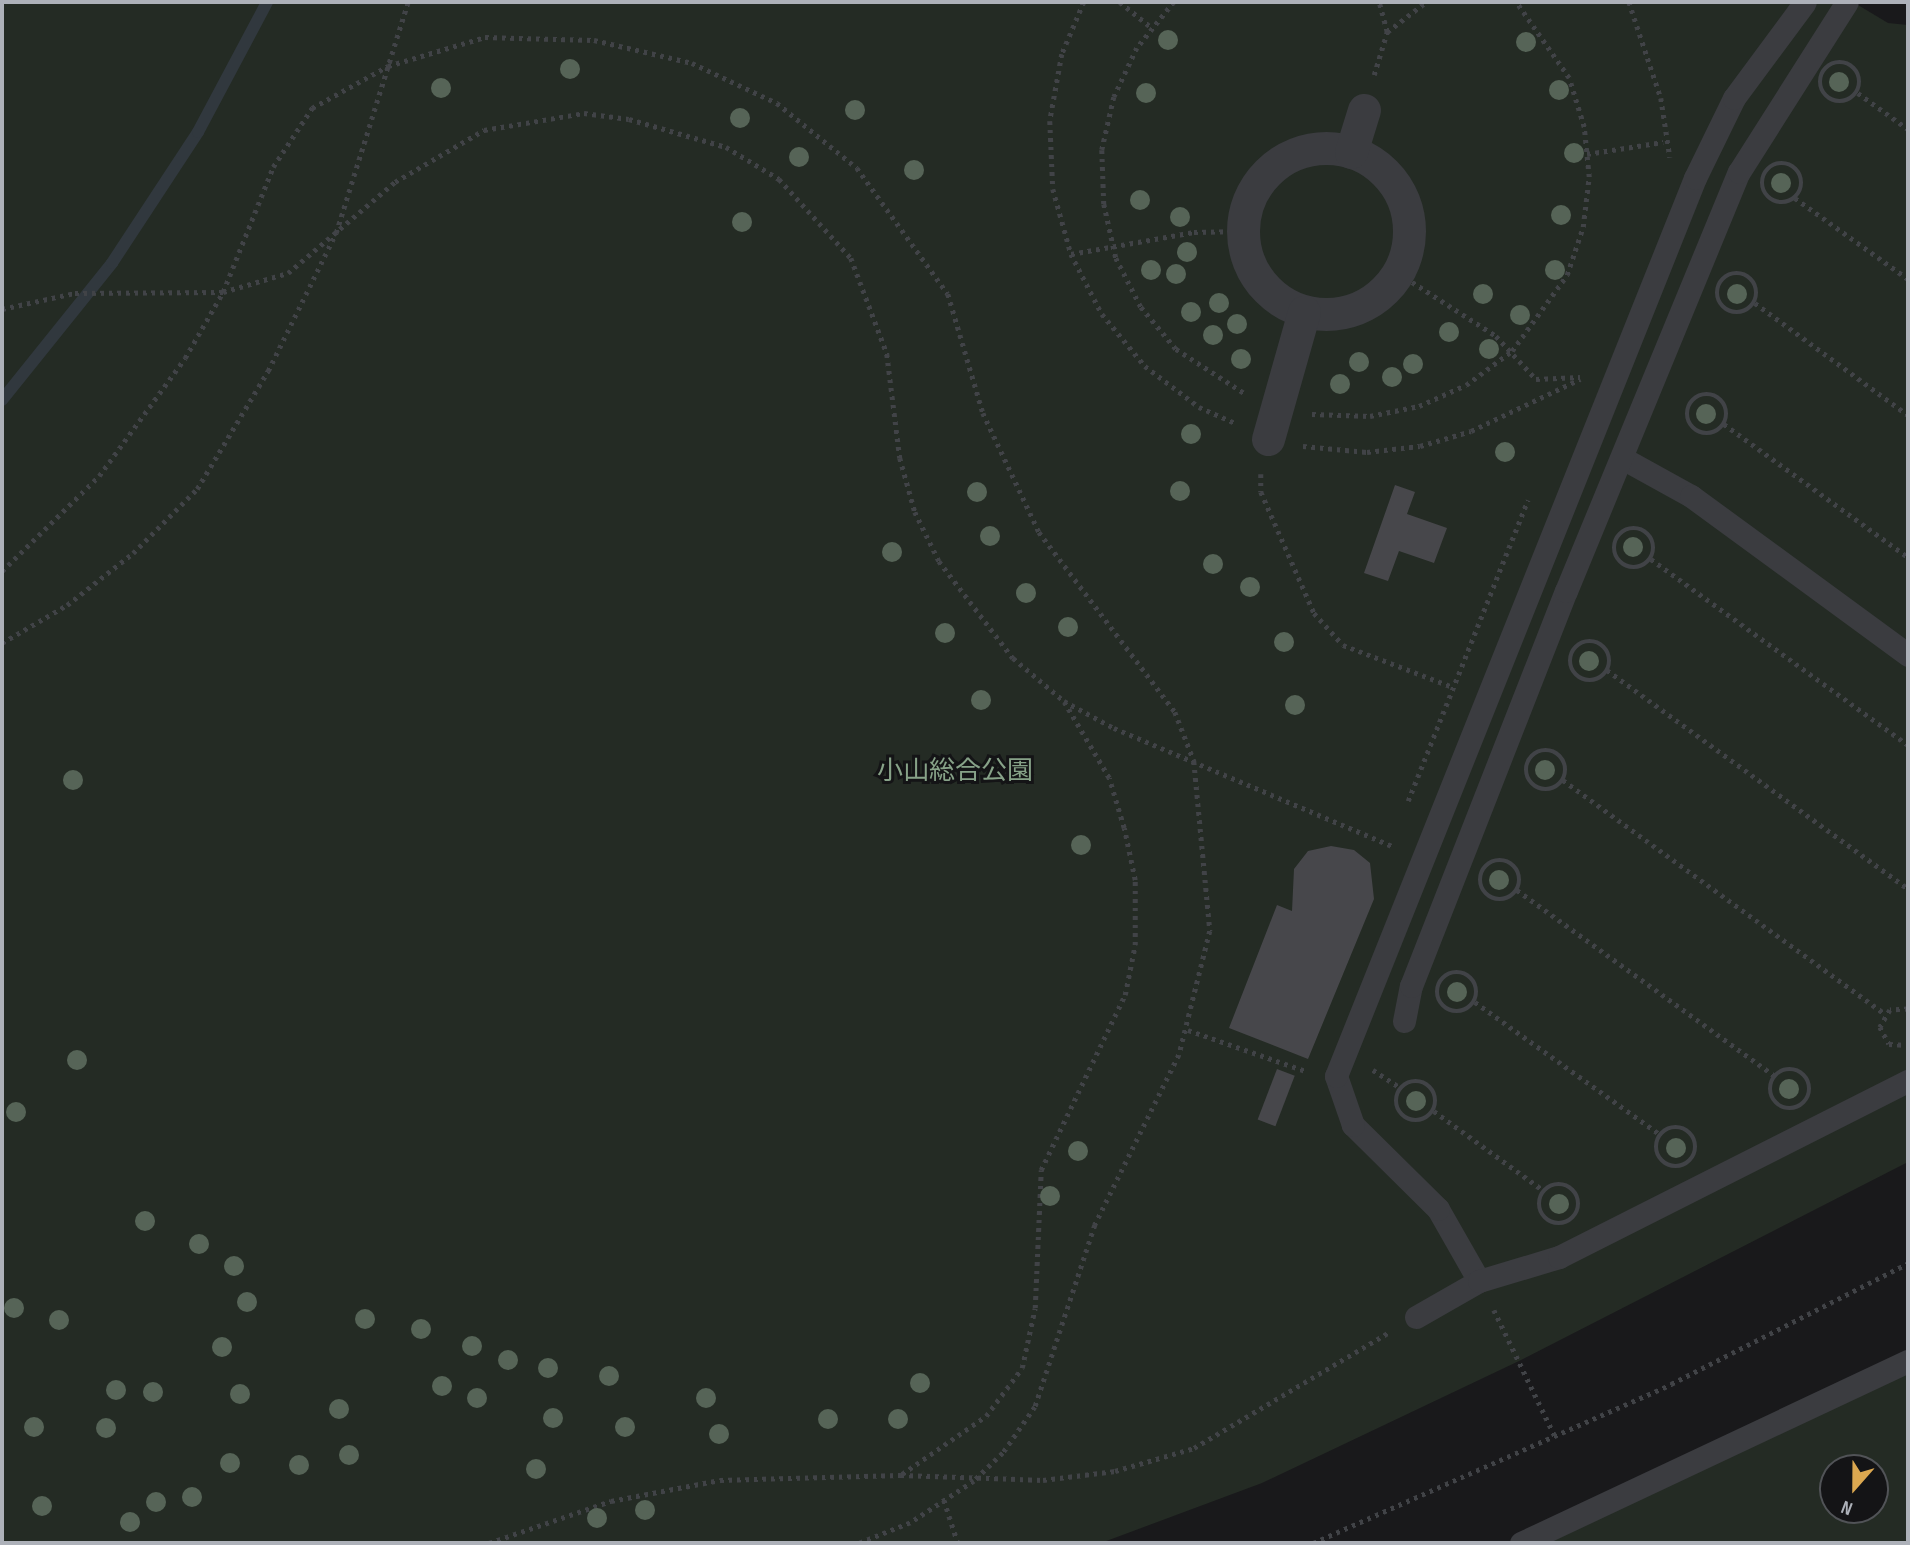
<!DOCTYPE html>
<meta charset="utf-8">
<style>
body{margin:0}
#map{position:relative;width:1910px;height:1545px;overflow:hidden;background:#19191b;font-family:"Sofia Sans Condensed","Noto Sans JP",sans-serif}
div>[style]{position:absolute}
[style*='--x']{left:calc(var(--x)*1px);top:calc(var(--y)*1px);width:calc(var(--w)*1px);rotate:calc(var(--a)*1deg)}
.green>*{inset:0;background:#242b24}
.stream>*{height:12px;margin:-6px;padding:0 6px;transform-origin:6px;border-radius:6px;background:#31383e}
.building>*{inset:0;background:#47474b;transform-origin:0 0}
.path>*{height:4.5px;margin-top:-2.25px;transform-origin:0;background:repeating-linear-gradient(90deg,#414347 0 3.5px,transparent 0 8.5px)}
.path>.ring{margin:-2.25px;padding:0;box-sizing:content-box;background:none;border:4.5px solid #414347;border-radius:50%}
.service>*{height:23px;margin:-11.5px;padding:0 11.5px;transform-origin:11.5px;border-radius:11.5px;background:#3b3c40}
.pedestrian>*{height:33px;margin:-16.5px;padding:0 16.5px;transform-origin:16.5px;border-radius:16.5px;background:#3b3c40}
.pedestrian>.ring{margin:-16.5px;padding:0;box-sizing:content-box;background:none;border:33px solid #3b3c40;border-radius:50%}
.trees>*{width:20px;height:20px;margin:-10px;border-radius:50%;background:#566457}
span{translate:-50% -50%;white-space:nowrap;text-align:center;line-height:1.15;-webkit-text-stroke:6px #141416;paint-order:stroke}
.park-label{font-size:26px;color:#87a288}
.frame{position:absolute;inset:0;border:4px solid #adb1b9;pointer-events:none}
.north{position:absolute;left:1819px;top:1454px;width:70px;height:70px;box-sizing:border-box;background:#141416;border:2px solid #515357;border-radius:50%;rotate:201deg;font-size:19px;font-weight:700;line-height:28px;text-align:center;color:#adb1b9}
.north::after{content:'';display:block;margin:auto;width:24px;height:32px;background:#dca850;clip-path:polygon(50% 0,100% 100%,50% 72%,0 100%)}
</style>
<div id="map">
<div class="green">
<div style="clip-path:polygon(2px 2px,1853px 2px,1888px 23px,1908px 25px,1908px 1162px,1519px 1361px,1262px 1483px,1101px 1543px,2px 1543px)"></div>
<div style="clip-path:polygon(evenodd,1908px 1361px,1908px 1543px,1521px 1543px,1908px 1361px,1833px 1468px,1875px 1468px,1875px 1510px,1833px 1510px,1833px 1468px)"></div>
</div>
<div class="stream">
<div style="--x:2;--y:400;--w:176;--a:-51.2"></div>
<div style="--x:112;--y:263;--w:157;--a:-56.7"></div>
<div style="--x:198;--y:132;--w:147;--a:-62"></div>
</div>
<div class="building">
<div style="clip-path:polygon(1395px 485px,1415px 492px,1407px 514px,1447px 528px,1434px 563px,1399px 551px,1388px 581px,1364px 573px)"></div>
<div style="clip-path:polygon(1331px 846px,1354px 850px,1370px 863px,1374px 899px,1308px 1059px,1229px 1028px,1277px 905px,1292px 911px,1294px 869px,1308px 851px)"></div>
<div style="left:1277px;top:1069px;width:19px;height:54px;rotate:21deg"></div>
</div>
<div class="path">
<div style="--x:1084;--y:2;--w:56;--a:112.9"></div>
<div style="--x:1062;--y:54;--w:68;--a:100.2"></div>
<div style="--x:1050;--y:121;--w:68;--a:87.5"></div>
<div style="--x:1053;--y:189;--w:67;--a:74.5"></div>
<div style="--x:1071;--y:254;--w:68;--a:62.7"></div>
<div style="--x:1102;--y:314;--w:67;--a:50.4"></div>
<div style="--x:1145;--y:366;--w:68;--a:37.2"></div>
<div style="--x:1199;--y:407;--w:39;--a:24"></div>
<div style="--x:1120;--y:2;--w:41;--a:39.1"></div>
<div style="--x:1174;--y:2;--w:59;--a:128.8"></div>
<div style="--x:1137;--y:48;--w:54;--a:115.1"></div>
<div style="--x:1114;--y:97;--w:54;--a:102.8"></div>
<div style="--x:1102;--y:150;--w:54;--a:87.9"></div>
<div style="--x:1104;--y:204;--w:55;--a:77.5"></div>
<div style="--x:1116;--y:258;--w:55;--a:63"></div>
<div style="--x:1141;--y:307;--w:55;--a:50.2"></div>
<div style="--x:1176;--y:349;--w:81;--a:32.9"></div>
<div style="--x:1629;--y:2;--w:101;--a:71.6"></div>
<div style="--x:1661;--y:98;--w:60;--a:81.3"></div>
<div style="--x:1387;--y:32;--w:49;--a:-37.6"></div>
<div class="ring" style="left:1820px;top:62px;width:35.5px;height:35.5px"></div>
<div style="--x:1374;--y:75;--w:45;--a:-73.2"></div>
<div style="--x:1387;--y:32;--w:31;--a:-105"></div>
<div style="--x:1858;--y:93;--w:62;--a:35.8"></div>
<div style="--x:1587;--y:154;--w:77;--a:-9"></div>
<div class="ring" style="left:1762px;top:163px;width:35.5px;height:35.5px"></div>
<div style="--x:1795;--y:198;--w:139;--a:35.6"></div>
<div style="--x:1071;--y:254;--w:125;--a:-10.1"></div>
<div style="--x:1194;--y:232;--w:49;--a:-1.2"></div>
<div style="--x:1398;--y:273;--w:117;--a:32.7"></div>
<div style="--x:1496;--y:336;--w:59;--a:47.1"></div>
<div style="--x:1536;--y:379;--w:44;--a:-2.6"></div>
<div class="ring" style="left:1717px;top:273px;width:35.5px;height:35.5px"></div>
<div style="--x:1755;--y:303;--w:190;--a:36.2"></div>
<div style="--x:2;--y:309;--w:75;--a:-12.4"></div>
<div style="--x:75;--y:293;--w:148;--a:-0.4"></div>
<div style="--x:223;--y:292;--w:68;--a:-16.3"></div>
<div style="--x:288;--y:273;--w:140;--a:-40.4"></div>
<div style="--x:395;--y:182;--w:103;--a:-30.3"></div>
<div style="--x:484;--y:130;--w:101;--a:-9.6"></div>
<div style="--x:584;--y:113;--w:45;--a:7.6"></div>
<div style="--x:629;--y:119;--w:101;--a:16.1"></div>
<div style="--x:726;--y:147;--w:62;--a:31.1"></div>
<div style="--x:779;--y:179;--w:107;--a:47.7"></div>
<div style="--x:851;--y:258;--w:103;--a:69.4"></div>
<div style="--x:887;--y:354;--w:105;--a:82.9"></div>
<div style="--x:900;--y:458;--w:56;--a:74.5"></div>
<div style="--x:915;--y:512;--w:55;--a:63.9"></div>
<div style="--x:939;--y:561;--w:122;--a:52.7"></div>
<div style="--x:1013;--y:658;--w:67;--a:40.1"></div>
<div style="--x:1064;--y:701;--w:57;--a:28.4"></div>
<div style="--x:1114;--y:728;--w:305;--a:23"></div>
<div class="ring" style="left:1687px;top:394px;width:35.5px;height:35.5px"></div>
<div style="--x:1312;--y:414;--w:58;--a:2"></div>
<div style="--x:1370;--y:416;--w:50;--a:-11.5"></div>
<div style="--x:1419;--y:406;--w:51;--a:-24.1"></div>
<div style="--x:1466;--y:385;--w:57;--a:-36.5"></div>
<div style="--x:1512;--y:351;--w:94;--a:-54.1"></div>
<div style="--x:1567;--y:275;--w:51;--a:-71.6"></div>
<div style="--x:1583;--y:227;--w:50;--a:-83.2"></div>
<div style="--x:1589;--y:177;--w:50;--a:-95.7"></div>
<div style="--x:1584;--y:127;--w:51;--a:-107"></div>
<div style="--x:1569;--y:78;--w:93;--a:-124.9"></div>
<div style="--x:1724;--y:424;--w:227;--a:35.9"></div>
<div style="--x:1303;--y:446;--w:64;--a:5.4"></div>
<div style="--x:1367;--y:452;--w:53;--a:-6.5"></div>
<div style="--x:1420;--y:446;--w:53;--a:-16.4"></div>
<div style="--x:1471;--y:431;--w:121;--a:-25.5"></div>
<div style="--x:1261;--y:474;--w:18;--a:90"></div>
<div style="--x:1261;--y:492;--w:132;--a:66.3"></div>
<div style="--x:1314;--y:613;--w:43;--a:47.8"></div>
<div style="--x:1343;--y:645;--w:118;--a:20.9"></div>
<div class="ring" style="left:1614px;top:528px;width:35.5px;height:35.5px"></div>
<div style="--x:1651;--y:559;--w:317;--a:35.9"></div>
<div style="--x:2;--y:571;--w:136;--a:-44.4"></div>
<div style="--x:99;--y:476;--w:146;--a:-53.9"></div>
<div style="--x:185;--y:358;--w:76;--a:-60.1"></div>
<div style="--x:223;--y:292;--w:135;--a:-68.2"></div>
<div style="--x:273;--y:167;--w:71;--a:-56.5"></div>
<div style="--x:312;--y:108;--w:87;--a:-28.9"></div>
<div style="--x:388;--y:66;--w:101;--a:-16.6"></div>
<div style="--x:485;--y:37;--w:109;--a:1.6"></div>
<div style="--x:594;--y:40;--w:101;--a:13.2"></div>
<div style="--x:692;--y:63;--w:94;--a:25.2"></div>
<div style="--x:777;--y:103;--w:103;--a:39.1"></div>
<div style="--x:857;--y:168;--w:155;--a:54.2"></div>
<div style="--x:948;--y:294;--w:124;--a:73.6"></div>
<div style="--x:983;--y:413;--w:132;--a:64.8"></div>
<div style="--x:1039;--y:532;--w:226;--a:52.9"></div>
<div style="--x:1175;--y:712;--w:53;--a:68.8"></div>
<div style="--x:1194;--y:761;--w:171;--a:84.6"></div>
<div style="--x:1210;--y:931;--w:128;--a:104"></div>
<div style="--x:1179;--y:1055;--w:190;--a:116.3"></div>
<div style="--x:1095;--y:1225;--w:192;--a:108.2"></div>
<div style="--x:1035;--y:1407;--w:56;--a:124.8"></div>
<div style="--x:1003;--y:1453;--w:40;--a:136"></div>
<div style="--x:974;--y:1481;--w:77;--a:146.7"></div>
<div style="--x:910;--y:1523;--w:54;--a:158.2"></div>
<div class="ring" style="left:1570px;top:641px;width:35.5px;height:35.5px"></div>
<div style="--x:2;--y:643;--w:75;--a:-30.3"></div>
<div style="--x:67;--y:605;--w:84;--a:-38.2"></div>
<div style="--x:133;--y:553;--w:91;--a:-45"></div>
<div style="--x:197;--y:489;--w:138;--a:-59"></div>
<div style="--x:268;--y:371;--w:154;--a:-63.8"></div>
<div style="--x:336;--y:233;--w:242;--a:-72.7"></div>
<div style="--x:1607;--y:670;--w:372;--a:36"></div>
<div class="ring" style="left:1526px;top:750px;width:35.5px;height:35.5px"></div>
<div style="--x:1563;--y:780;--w:398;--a:36"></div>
<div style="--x:1408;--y:801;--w:324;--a:-68.3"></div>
<div class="ring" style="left:1480px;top:860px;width:35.5px;height:35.5px"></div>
<div style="--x:1517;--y:890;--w:318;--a:35.8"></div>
<div class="ring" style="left:1437px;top:972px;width:35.5px;height:35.5px"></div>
<div style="--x:1475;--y:1002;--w:229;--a:35.6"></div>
<div style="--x:1908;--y:1009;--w:18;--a:177"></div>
<div style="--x:1890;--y:1010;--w:20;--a:120"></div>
<div style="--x:1880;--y:1027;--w:19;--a:62"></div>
<div style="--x:1889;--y:1044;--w:19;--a:3"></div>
<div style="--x:1188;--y:1030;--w:125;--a:19.2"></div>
<div class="ring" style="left:1770px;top:1069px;width:35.5px;height:35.5px"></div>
<div style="--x:1373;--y:1070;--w:33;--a:33"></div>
<div class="ring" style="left:1396px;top:1081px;width:35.5px;height:35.5px"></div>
<div style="--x:1434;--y:1111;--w:136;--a:36"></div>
<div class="ring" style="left:1656px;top:1127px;width:35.5px;height:35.5px"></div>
<div class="ring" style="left:1539px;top:1184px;width:35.5px;height:35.5px"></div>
<div style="--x:1494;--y:1310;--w:140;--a:64.2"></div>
<div style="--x:902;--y:1474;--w:102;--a:-34.6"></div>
<div style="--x:986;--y:1416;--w:60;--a:-53.1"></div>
<div style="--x:1022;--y:1368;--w:61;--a:-77.8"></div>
<div style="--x:1035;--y:1308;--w:138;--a:-87.5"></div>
<div style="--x:1041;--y:1170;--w:194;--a:-64.4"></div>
<div style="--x:1125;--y:995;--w:51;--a:-78.7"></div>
<div style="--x:1135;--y:945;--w:65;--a:-90"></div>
<div style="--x:1135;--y:880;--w:53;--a:-101.9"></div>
<div style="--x:1124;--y:828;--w:52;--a:-106.7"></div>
<div style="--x:1109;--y:778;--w:88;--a:-120.6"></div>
<div style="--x:944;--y:1500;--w:45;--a:72"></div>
<div style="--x:489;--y:1543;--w:129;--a:-19"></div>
<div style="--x:611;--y:1501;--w:111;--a:-10.9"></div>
<div style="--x:720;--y:1480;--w:181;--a:-1.6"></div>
<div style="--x:901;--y:1475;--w:142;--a:2"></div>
<div style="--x:1043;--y:1480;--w:73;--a:-7.1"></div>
<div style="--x:1115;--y:1471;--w:82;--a:-16.2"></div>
<div style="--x:1194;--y:1448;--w:226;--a:-30.7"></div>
<div style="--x:1313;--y:1543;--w:392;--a:-23.9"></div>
<div style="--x:1671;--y:1384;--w:266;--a:-27"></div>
</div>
<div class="service">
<div style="--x:1624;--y:459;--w:77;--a:28.9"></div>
<div style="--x:1691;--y:496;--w:269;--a:36.2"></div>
<div style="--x:1404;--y:1021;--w:36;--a:-79"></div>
<div style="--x:1411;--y:986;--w:424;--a:-68.6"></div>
<div style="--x:1566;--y:591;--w:453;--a:-67.6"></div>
<div style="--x:1739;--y:172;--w:201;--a:-57.6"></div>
<div style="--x:1479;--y:1281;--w:83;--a:-119.7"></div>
<div style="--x:1438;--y:1209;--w:120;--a:-135.3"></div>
<div style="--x:1353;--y:1125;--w:52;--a:-109.1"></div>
<div style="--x:1336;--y:1076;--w:967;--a:-68.21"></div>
<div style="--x:1695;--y:178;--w:89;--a:-64"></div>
<div style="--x:1734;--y:98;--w:119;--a:-53.5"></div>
<div style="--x:1416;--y:1317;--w:73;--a:-29.7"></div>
<div style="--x:1479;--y:1281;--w:84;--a:-16.7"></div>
<div style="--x:1559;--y:1257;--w:391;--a:-26.8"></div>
<div style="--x:1521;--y:1543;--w:428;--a:-25.2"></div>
</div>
<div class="pedestrian">
<div class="ring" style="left:1243px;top:148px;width:133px;height:133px"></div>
<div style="--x:1351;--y:152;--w:44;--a:-72.8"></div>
<div style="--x:1268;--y:439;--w:132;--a:-74.2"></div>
</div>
<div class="trees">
<div style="left:1168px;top:40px"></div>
<div style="left:1526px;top:42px"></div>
<div style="left:570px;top:69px"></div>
<div style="left:1839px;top:82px"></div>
<div style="left:441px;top:88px"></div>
<div style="left:1559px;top:90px"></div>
<div style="left:1146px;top:93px"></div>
<div style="left:855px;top:110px"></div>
<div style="left:740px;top:118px"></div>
<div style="left:1574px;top:153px"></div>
<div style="left:799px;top:157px"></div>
<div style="left:914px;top:170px"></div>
<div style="left:1781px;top:183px"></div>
<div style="left:1140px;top:200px"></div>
<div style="left:1561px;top:215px"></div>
<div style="left:1180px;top:217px"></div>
<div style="left:742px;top:222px"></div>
<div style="left:1187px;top:252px"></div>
<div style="left:1151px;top:270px"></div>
<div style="left:1555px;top:270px"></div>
<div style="left:1176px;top:274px"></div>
<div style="left:1483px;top:294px"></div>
<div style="left:1737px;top:294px"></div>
<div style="left:1219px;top:303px"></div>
<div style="left:1191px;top:312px"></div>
<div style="left:1520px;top:315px"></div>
<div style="left:1237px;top:324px"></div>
<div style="left:1449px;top:332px"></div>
<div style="left:1213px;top:335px"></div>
<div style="left:1489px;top:349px"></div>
<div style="left:1241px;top:359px"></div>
<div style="left:1359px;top:362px"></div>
<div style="left:1413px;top:364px"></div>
<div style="left:1392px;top:377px"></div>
<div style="left:1340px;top:384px"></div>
<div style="left:1706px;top:414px"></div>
<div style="left:1191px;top:434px"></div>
<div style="left:1505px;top:452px"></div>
<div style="left:1180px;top:491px"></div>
<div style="left:977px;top:492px"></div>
<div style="left:990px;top:536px"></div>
<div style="left:1633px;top:547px"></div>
<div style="left:892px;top:552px"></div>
<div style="left:1213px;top:564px"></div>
<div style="left:1250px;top:587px"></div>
<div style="left:1026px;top:593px"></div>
<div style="left:1068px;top:627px"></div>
<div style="left:945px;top:633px"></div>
<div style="left:1284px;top:642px"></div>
<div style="left:1589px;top:661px"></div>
<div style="left:981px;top:700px"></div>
<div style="left:1295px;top:705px"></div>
<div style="left:1545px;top:770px"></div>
<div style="left:73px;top:780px"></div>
<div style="left:1081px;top:845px"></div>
<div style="left:1499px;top:880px"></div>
<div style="left:1457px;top:992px"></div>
<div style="left:77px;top:1060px"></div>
<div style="left:1789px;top:1089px"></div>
<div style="left:1416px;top:1101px"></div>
<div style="left:16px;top:1112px"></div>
<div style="left:1676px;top:1148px"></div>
<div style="left:1078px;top:1151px"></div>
<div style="left:1050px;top:1196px"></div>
<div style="left:1559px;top:1204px"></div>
<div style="left:145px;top:1221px"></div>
<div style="left:199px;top:1244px"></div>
<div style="left:234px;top:1266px"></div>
<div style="left:247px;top:1302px"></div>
<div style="left:14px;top:1308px"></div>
<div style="left:365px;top:1319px"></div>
<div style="left:59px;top:1320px"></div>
<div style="left:421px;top:1329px"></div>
<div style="left:472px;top:1346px"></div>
<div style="left:222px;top:1347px"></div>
<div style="left:508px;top:1360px"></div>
<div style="left:548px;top:1368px"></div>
<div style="left:609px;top:1376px"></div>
<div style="left:920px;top:1383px"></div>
<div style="left:442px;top:1386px"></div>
<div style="left:116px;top:1390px"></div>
<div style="left:153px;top:1392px"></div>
<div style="left:240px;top:1394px"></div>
<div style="left:477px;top:1398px"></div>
<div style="left:706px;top:1398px"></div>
<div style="left:339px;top:1409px"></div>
<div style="left:553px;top:1418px"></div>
<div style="left:828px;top:1419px"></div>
<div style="left:898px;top:1419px"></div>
<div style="left:34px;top:1427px"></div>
<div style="left:625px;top:1427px"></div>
<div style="left:106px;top:1428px"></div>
<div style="left:719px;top:1434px"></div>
<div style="left:349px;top:1455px"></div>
<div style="left:230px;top:1463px"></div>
<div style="left:299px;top:1465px"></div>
<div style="left:536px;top:1469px"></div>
<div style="left:192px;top:1497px"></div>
<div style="left:156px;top:1502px"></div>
<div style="left:42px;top:1506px"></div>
<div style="left:645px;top:1510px"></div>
<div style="left:597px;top:1518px"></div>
<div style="left:130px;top:1522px"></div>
</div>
<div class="park-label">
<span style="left:955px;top:772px">小山総合公園</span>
</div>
<div class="frame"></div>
<div class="north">N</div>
</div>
